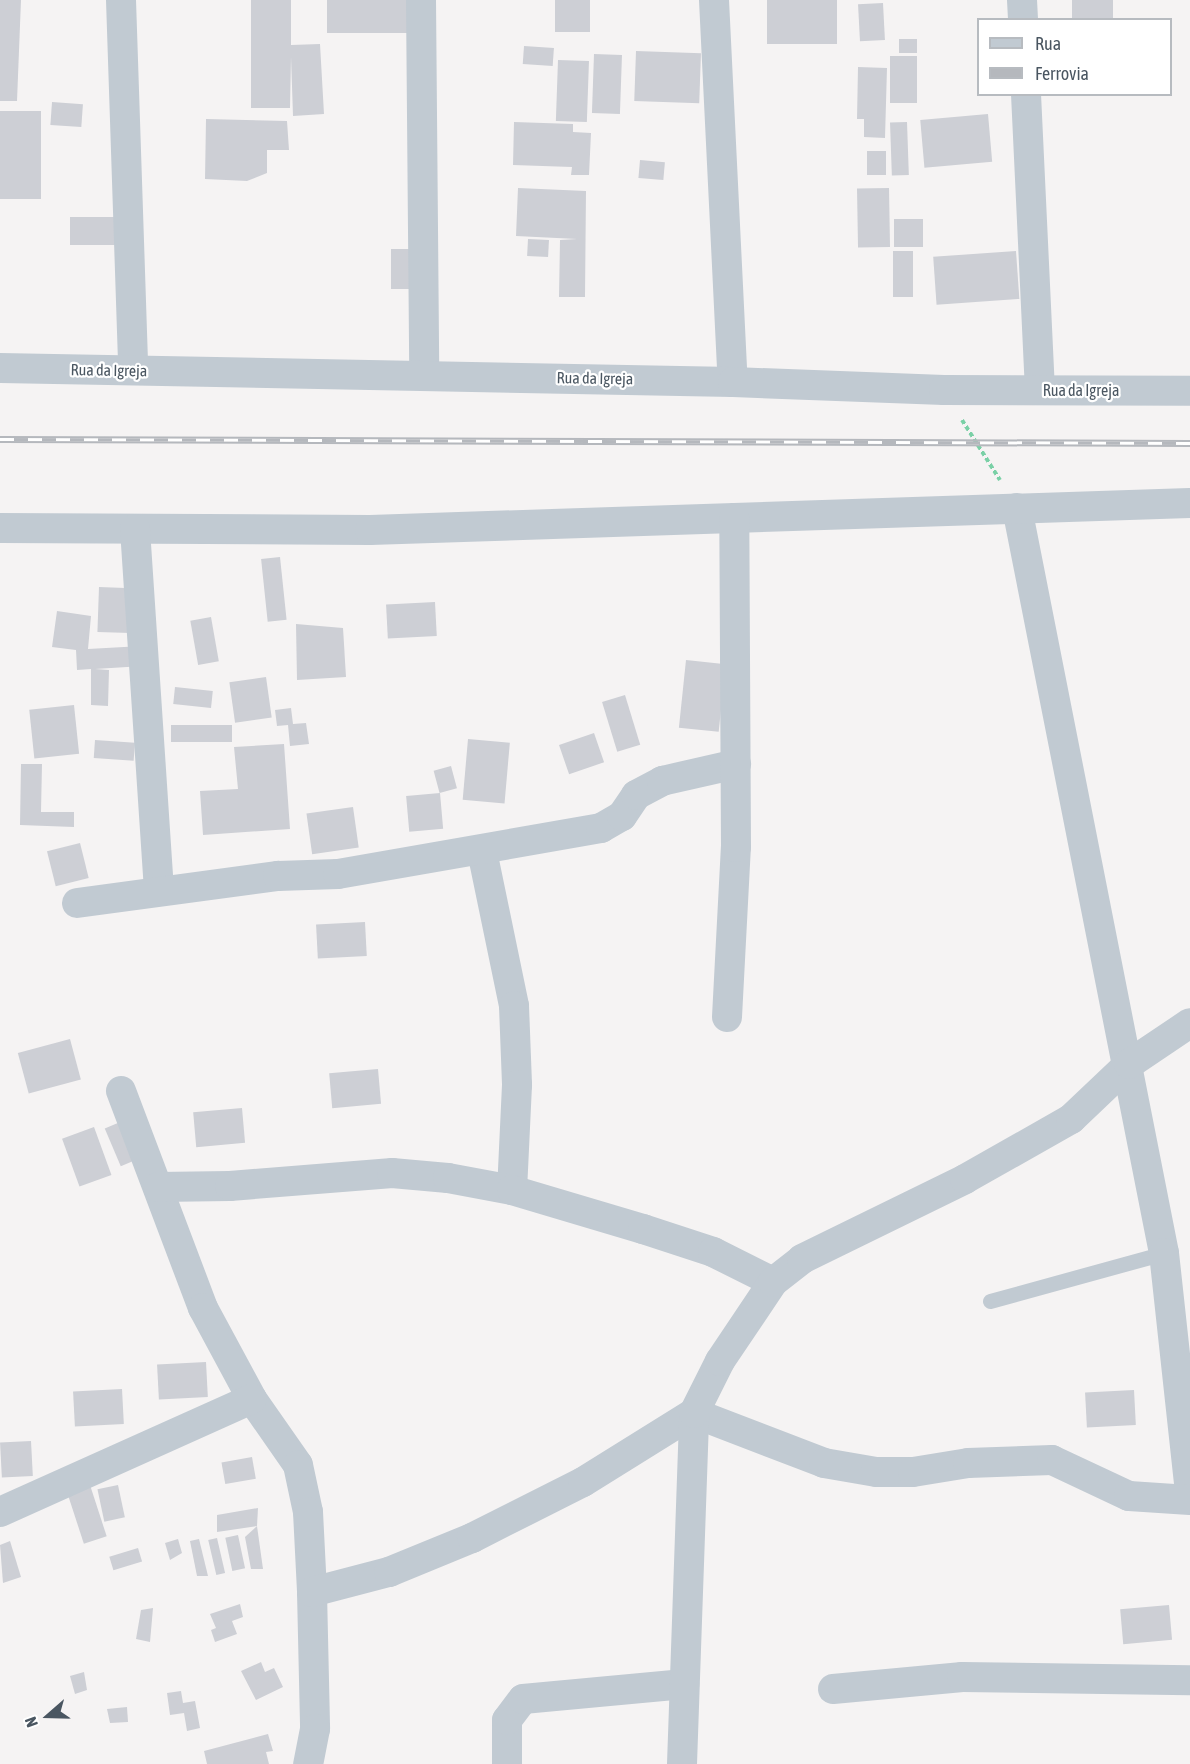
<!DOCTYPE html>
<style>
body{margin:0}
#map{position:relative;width:1190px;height:1764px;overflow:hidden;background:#f5f3f3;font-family:"Asap Condensed",sans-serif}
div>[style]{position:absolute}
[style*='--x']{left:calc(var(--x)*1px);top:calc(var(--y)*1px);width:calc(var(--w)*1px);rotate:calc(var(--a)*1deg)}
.building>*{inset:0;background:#cdcfd5;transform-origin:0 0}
.path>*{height:4px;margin-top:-2px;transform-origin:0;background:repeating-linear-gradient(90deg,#7ad0a6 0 4.5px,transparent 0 7.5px)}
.service>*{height:15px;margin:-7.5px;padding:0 7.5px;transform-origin:7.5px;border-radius:7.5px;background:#c1cad2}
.minor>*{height:30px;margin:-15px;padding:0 15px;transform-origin:15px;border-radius:15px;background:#c1cad2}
.rail>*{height:7px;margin-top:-3.5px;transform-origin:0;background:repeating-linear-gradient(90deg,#fff 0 14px,#b5b8bd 0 28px);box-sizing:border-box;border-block:2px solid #b5b8bd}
span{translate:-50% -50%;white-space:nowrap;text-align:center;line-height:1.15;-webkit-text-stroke:4.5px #fff;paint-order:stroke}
.street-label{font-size:16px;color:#4a5661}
.legend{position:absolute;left:977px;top:18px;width:195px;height:78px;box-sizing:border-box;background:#fff;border:2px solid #b7bbc0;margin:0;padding:8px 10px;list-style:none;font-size:18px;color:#4a5661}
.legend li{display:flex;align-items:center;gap:12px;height:30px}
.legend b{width:30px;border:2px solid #b7bbc0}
.north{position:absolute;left:18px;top:1686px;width:60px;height:60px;-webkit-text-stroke:4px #fff;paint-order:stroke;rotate:250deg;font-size:16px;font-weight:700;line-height:24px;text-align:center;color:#4a5661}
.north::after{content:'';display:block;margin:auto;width:21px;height:27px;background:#4a5661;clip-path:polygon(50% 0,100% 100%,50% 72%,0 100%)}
</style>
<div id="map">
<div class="building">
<div style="clip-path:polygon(0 0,21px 0,17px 101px,0 101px)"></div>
<div style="clip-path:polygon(251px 0,291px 0,291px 45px,320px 44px,324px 114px,293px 116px,291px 57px,290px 108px,251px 108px)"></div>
<div style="left:327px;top:0;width:81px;height:33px"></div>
<div style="left:555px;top:0;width:35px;height:32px"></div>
<div style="left:767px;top:0;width:70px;height:44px"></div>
<div style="left:1072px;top:0;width:41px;height:20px"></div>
<div style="left:883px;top:3px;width:37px;height:25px;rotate:87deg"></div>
<div style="left:917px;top:39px;width:14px;height:18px;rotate:90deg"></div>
<div style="left:524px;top:46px;width:30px;height:18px;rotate:4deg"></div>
<div style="left:636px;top:51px;width:65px;height:50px;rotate:2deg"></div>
<div style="left:594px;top:54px;width:28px;height:59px;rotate:2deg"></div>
<div style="left:890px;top:56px;width:27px;height:47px"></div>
<div style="left:558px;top:60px;width:31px;height:61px;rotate:2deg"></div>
<div style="clip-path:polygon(858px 67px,887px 68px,885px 138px,864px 137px,864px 119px,857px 119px)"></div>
<div style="left:52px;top:102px;width:31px;height:23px;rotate:4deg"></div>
<div style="left:0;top:111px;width:41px;height:88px"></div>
<div style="left:988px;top:114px;width:48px;height:68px;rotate:85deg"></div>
<div style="clip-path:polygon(206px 119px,287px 121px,289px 150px,267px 150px,267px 173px,247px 181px,205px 179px)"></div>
<div style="clip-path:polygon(514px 122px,573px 124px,573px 132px,591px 133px,589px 175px,571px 175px,572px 167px,513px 165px)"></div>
<div style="left:907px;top:122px;width:53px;height:17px;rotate:88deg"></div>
<div style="left:867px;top:151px;width:19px;height:24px"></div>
<div style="left:640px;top:160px;width:25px;height:18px;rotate:5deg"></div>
<div style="clip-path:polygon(518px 188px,586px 191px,585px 297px,559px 297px,560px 240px,577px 239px,516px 236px)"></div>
<div style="left:889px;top:188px;width:59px;height:32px;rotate:89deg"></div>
<div style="left:70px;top:217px;width:47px;height:28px"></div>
<div style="left:894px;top:219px;width:29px;height:28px"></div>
<div style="left:528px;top:239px;width:21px;height:17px;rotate:3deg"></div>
<div style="left:391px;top:249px;width:28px;height:40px"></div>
<div style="left:893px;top:251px;width:20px;height:46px"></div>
<div style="left:1016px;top:251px;width:48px;height:83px;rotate:86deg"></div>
<div style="left:280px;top:557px;width:63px;height:19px;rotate:84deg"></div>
<div style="left:99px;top:587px;width:33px;height:45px;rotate:2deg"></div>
<div style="left:435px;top:602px;width:34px;height:49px;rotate:87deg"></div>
<div style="clip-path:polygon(57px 611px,91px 616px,88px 649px,142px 646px,143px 666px,95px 669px,109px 670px,108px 706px,91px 705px,91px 669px,77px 670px,76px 650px,52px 647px)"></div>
<div style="left:211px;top:617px;width:45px;height:21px;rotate:80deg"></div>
<div style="clip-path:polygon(296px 624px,343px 628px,346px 677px,297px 680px)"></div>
<div style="left:686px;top:660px;width:40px;height:68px;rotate:6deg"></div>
<div style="left:266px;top:677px;width:41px;height:37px;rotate:82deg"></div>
<div style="left:175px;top:687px;width:38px;height:17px;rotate:6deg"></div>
<div style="left:625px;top:695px;width:52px;height:24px;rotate:73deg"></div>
<div style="left:74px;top:705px;width:49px;height:45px;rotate:84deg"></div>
<div style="clip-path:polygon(291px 708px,293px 724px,306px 723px,309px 744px,290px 746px,288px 725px,277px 726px,275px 710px)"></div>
<div style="left:232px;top:725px;width:17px;height:61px;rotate:90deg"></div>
<div style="left:594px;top:733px;width:31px;height:37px;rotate:71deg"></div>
<div style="left:468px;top:739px;width:42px;height:61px;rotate:5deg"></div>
<div style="left:95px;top:740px;width:40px;height:18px;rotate:4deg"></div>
<div style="clip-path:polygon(284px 744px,290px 829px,203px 835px,200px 791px,238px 789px,234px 747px)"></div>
<div style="clip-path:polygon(21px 764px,42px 764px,41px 812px,74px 812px,74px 827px,20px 825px)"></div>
<div style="left:451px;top:766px;width:23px;height:18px;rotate:75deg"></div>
<div style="left:440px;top:793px;width:36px;height:34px;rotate:85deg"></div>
<div style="left:353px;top:807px;width:41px;height:47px;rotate:82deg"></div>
<div style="left:80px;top:843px;width:36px;height:34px;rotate:76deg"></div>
<div style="left:365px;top:922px;width:34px;height:49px;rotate:87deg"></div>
<div style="left:70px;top:1039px;width:42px;height:54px;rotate:75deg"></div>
<div style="left:378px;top:1069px;width:35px;height:49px;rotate:85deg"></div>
<div style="left:242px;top:1108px;width:35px;height:49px;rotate:85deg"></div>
<div style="left:125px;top:1120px;width:41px;height:22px;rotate:67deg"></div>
<div style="left:94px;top:1127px;width:51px;height:34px;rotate:70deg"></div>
<div style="left:206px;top:1362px;width:35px;height:49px;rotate:87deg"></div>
<div style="left:122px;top:1389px;width:35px;height:49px;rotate:87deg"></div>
<div style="left:1134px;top:1390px;width:35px;height:49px;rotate:87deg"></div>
<div style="left:31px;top:1441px;width:35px;height:31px;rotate:87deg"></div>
<div style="left:252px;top:1457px;width:22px;height:31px;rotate:80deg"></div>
<div style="left:90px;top:1485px;width:54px;height:24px;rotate:72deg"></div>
<div style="left:118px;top:1485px;width:33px;height:21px;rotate:78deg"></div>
<div style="clip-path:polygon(258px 1508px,257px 1526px,217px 1532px,217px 1515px)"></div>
<div style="clip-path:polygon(257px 1526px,263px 1569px,251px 1569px,245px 1537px)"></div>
<div style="left:238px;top:1535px;width:34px;height:13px;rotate:78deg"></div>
<div style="left:217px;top:1538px;width:36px;height:9px;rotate:77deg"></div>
<div style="clip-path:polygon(178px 1539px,182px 1553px,170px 1560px,165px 1543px)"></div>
<div style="clip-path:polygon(199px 1539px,208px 1576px,197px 1576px,190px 1541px)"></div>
<div style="clip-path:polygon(10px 1541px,21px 1577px,3px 1583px,0 1545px)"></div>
<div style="left:138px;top:1548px;width:14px;height:30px;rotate:73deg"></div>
<div style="clip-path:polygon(240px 1604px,243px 1617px,232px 1621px,237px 1634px,215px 1642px,211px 1630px,216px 1628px,210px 1614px)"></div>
<div style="left:1169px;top:1605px;width:35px;height:49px;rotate:85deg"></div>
<div style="clip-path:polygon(153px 1608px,150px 1642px,136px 1639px,141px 1610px)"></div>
<div style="clip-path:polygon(261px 1662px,265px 1672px,274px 1668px,283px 1687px,256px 1700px,241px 1671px)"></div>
<div style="clip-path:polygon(84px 1672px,87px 1690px,75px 1694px,70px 1676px)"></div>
<div style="clip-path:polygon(181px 1691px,183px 1703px,195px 1701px,200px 1728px,187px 1731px,184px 1713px,170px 1715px,167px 1693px)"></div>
<div style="clip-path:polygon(127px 1707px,128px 1722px,110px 1723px,107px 1709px)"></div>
<div style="clip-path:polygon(268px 1734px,273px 1751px,266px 1752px,269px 1764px,207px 1764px,204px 1751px)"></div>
</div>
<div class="path">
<div style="--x:962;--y:420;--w:71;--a:57.7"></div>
</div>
<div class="service">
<div style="--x:990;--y:1301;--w:180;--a:-15.4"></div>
</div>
<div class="minor">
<div style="--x:121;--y:0;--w:370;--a:88.1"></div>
<div style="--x:421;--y:0;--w:374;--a:89.5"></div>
<div style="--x:714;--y:0;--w:382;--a:87.2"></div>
<div style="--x:1022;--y:0;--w:20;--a:87"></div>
<div style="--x:1026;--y:94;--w:296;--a:87.3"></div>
<div style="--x:0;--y:368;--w:733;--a:1.09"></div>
<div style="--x:733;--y:382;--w:211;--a:2.2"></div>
<div style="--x:944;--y:390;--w:246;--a:0.2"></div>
<div style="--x:1017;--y:508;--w:759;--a:78.84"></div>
<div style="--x:1164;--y:1253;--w:240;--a:83.8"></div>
<div style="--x:0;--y:528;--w:370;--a:0.3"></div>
<div style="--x:370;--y:530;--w:820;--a:-1.89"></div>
<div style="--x:135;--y:529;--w:362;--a:86.2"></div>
<div style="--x:482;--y:851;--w:158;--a:78.3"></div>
<div style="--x:514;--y:1006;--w:79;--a:87.8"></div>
<div style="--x:517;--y:1085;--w:105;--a:92.7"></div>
<div style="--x:77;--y:903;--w:203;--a:-7.7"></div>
<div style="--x:278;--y:876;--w:60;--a:-1.9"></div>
<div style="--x:338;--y:874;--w:267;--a:-9.9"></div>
<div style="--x:601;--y:828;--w:24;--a:-30"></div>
<div style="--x:622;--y:816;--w:25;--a:-56"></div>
<div style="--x:636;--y:795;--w:30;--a:-28"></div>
<div style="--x:662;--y:781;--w:76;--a:-12.9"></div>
<div style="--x:727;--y:1017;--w:170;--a:-87"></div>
<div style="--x:736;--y:847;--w:329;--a:-90.3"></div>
<div style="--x:121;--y:1091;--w:232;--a:69.3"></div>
<div style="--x:203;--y:1308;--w:103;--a:61.7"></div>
<div style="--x:252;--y:1399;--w:80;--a:55.1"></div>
<div style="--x:298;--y:1465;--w:48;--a:78"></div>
<div style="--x:308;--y:1512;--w:80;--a:87.1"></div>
<div style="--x:312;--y:1592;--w:137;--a:88.7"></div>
<div style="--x:315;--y:1729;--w:36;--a:101"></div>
<div style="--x:158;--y:1187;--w:72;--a:-0.8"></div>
<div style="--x:230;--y:1186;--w:163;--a:-4.6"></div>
<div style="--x:392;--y:1173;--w:56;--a:5.1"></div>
<div style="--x:448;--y:1178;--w:65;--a:10.6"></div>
<div style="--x:512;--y:1190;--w:137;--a:16.6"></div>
<div style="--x:643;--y:1229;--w:74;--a:18.2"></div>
<div style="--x:713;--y:1252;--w:67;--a:26.6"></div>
<div style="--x:694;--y:1413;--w:139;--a:21"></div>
<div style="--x:824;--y:1463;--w:53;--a:9.8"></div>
<div style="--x:876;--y:1472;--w:37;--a:0"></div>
<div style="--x:913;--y:1472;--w:56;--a:-9.3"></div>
<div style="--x:968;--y:1463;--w:84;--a:-2"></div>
<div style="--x:1052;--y:1460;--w:85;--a:25.1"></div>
<div style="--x:1129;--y:1496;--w:61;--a:3.8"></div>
<div style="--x:0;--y:1512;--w:276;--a:-24.2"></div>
<div style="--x:312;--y:1592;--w:80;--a:-14.6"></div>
<div style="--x:389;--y:1572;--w:90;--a:-22.3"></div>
<div style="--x:472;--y:1538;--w:124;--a:-26.8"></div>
<div style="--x:583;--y:1482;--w:131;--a:-31.9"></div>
<div style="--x:833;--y:1689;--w:130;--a:-5.3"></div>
<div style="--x:962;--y:1677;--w:228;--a:0.8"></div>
<div style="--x:507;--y:1764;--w:44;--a:-90"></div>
<div style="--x:507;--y:1720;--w:26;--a:-53"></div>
<div style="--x:523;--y:1699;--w:162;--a:-5.3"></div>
<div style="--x:682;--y:1764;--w:351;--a:-88"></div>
<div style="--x:694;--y:1413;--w:58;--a:-63.4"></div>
<div style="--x:720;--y:1361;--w:95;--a:-56.1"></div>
<div style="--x:773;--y:1282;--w:37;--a:-38"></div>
<div style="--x:802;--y:1259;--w:182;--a:-26.1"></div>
<div style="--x:965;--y:1179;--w:122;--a:-29.5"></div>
<div style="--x:1071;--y:1119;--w:80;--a:-43.5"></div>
<div style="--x:1129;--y:1064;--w:73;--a:-33.9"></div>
</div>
<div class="rail">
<div style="--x:0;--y:439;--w:1190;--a:0.19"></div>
</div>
<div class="street-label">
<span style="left:109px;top:370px;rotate:1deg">Rua da Igreja</span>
<span style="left:595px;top:378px;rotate:1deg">Rua da Igreja</span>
<span style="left:1081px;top:390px">Rua da Igreja</span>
</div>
<ul class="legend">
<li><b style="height:8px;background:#c1cad2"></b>Rua</li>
<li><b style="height:8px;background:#b5b8bd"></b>Ferrovia</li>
</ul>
<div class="north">N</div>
</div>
